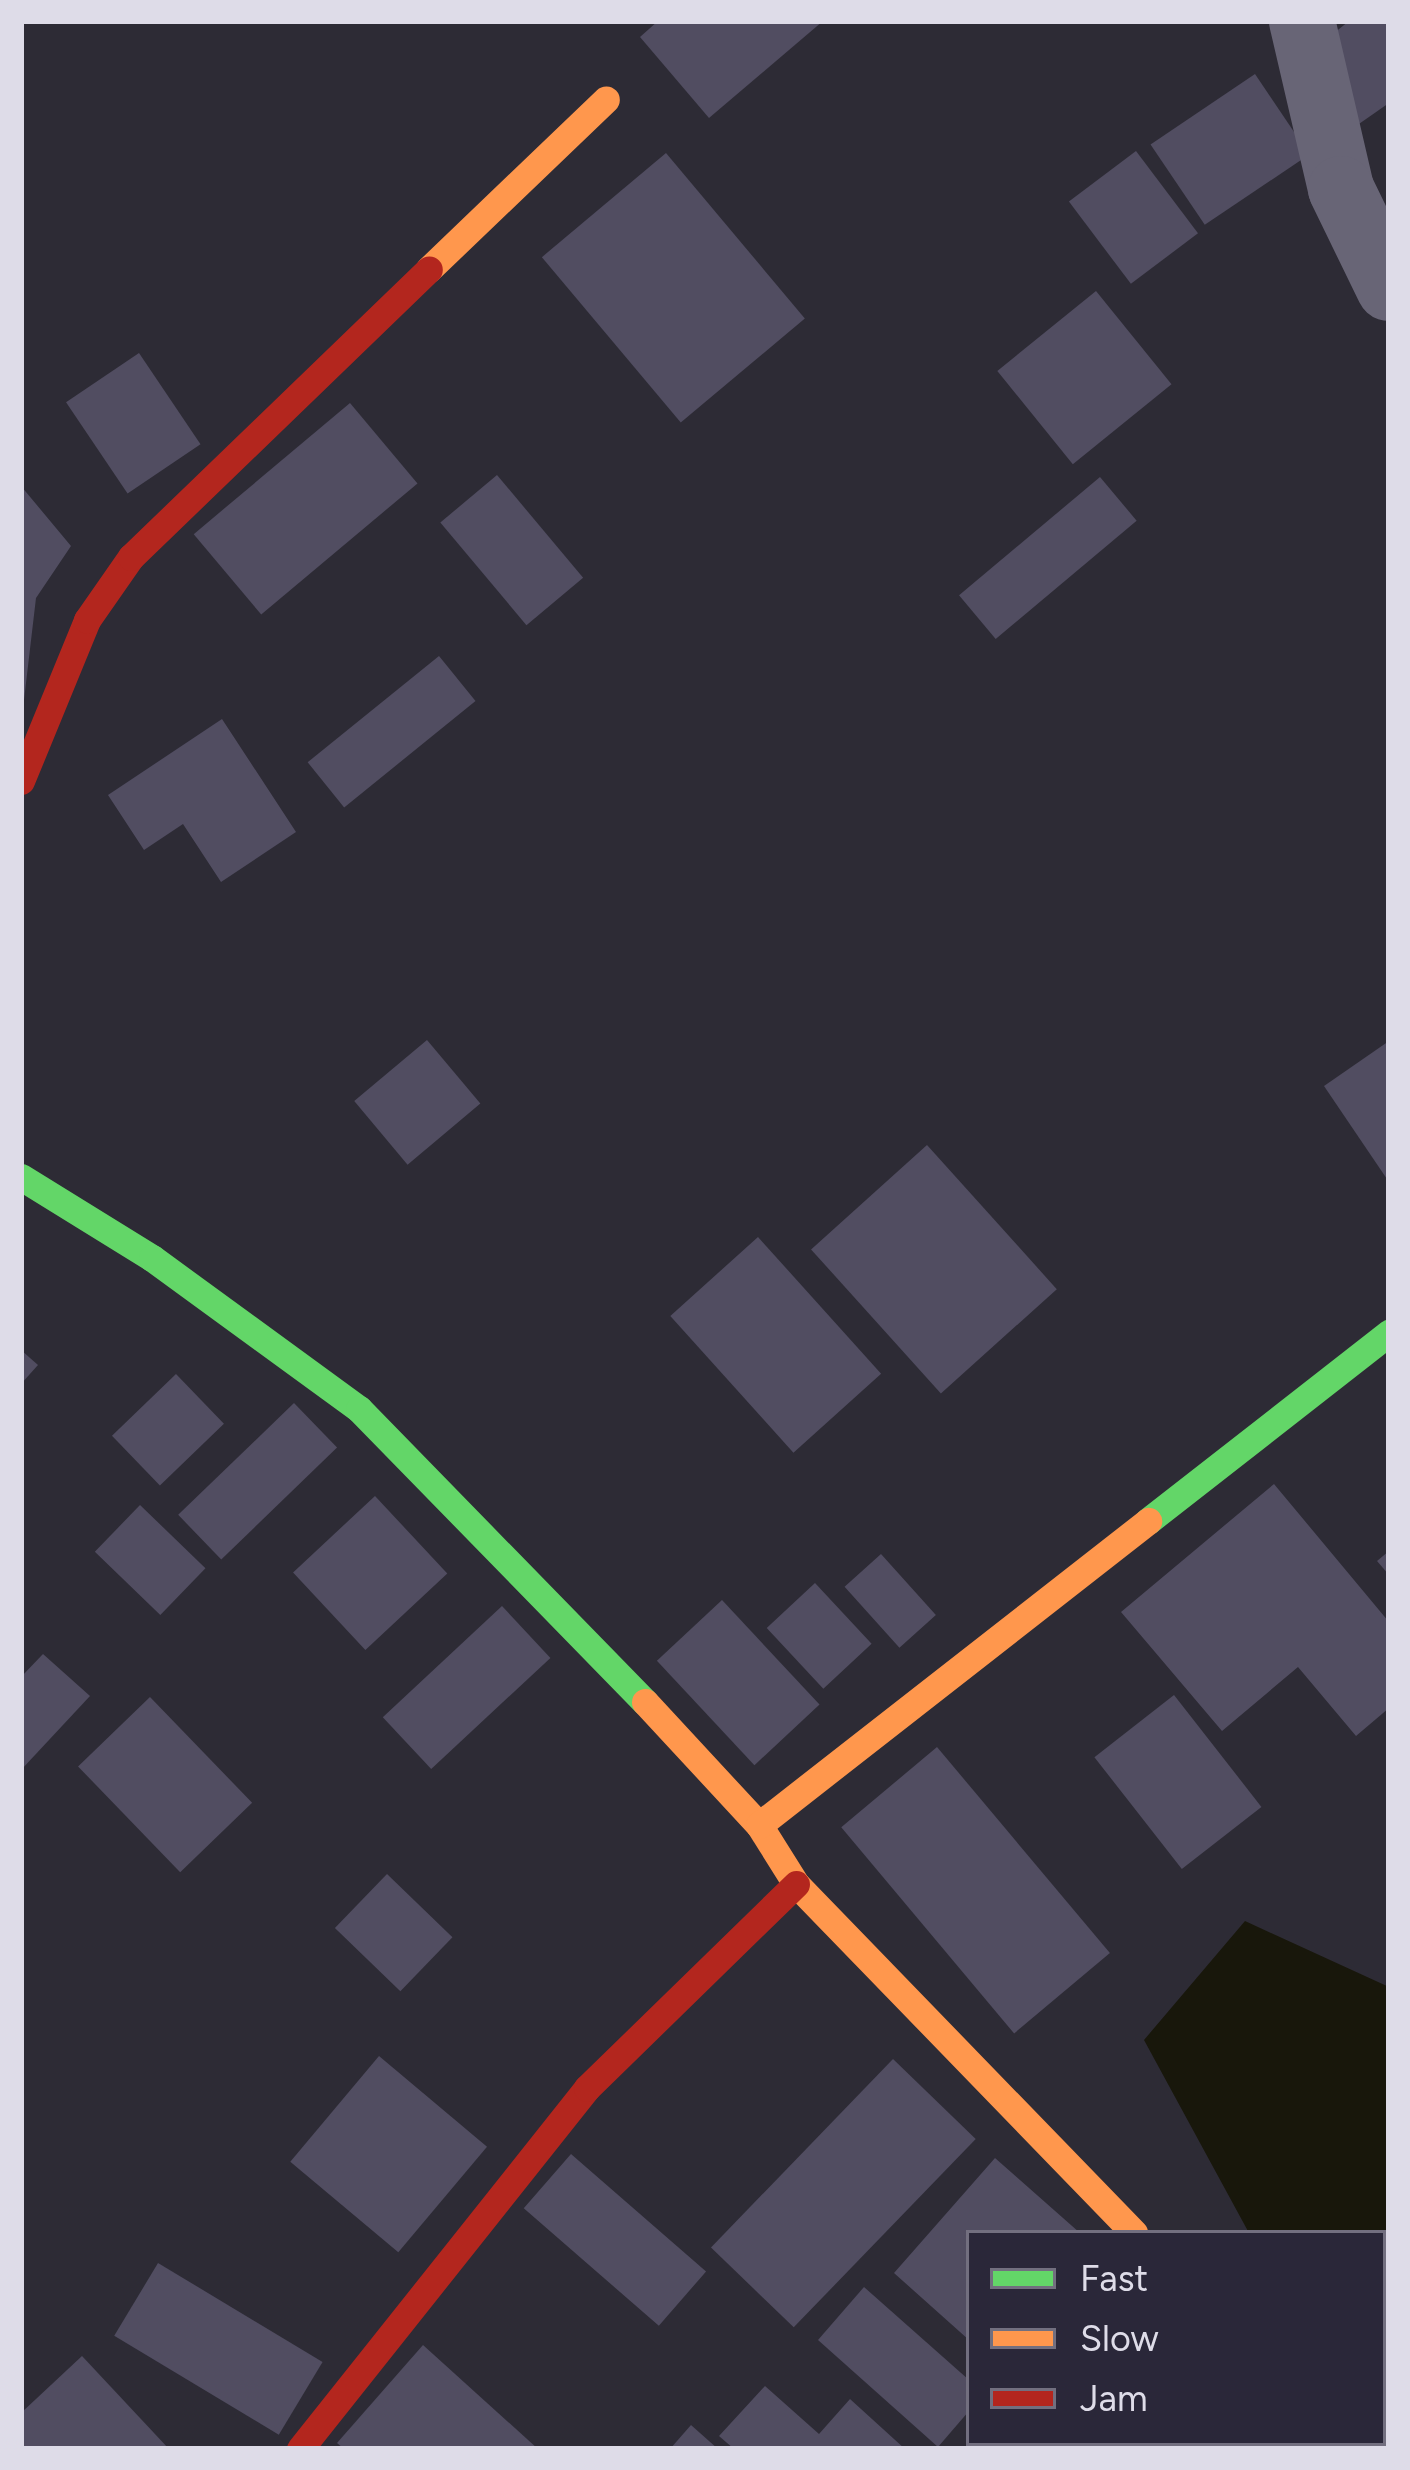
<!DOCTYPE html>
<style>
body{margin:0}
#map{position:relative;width:1410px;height:2470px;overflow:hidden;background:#2d2b35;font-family:Figtree,sans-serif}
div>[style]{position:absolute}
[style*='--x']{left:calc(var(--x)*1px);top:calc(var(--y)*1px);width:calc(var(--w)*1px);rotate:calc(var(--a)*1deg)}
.water>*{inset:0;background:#18170b}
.building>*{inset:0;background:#514d61;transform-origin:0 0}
.street>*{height:66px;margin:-33px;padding:0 33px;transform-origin:33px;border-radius:33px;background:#686576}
.fast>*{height:27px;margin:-13.5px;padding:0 13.5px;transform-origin:13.5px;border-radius:13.5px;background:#63d668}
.slow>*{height:27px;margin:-13.5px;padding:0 13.5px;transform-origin:13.5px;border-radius:13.5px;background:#ff974d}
.jam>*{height:27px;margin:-13.5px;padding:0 13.5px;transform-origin:13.5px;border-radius:13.5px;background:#b3261e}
span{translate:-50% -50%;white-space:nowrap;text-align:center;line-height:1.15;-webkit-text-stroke:9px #2a2739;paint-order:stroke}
.frame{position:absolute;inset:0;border:24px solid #dedce8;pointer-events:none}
.legend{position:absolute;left:966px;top:2230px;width:420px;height:216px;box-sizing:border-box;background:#2a2739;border:3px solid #726f7f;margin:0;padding:15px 21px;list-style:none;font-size:36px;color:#dedce8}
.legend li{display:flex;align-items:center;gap:24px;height:60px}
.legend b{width:60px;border:3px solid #726f7f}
</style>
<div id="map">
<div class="water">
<div style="clip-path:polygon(1245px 1921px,1389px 1987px,1389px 2318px,1383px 2233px,1249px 2233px,1144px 2040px)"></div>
</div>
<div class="building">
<div style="clip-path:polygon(658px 21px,823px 21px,709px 118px,640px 37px)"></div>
<div style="clip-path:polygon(1349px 21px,1389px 21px,1389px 103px,1346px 133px,1318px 46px)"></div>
<div style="left:1255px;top:74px;width:97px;height:126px;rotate:56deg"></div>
<div style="left:1136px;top:151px;width:103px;height:84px;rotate:53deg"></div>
<div style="left:666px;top:153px;width:216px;height:162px;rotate:50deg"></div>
<div style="left:1096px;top:291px;width:120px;height:127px;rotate:51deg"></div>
<div style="left:139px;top:353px;width:110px;height:88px;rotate:56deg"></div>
<div style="left:350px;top:403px;width:105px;height:204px;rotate:50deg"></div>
<div style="left:497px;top:475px;width:134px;height:74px;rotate:50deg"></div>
<div style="left:1100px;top:477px;width:57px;height:184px;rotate:50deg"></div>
<div style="clip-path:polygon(21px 486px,71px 546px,36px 598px,24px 700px)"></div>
<div style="left:439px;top:656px;width:58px;height:169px;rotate:51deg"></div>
<div style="clip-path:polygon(222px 719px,296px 832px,221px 882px,183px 824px,144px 850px,108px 795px)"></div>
<div style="left:427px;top:1040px;width:83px;height:95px;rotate:50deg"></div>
<div style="clip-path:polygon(1389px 1041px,1389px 1182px,1324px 1086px)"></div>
<div style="left:927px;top:1145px;width:194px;height:156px;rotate:48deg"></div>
<div style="left:758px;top:1237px;width:184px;height:118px;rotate:48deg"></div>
<div style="clip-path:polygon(21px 1350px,38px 1365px,21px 1384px)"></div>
<div style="left:176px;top:1374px;width:69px;height:89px;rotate:46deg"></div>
<div style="left:294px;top:1403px;width:62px;height:161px;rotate:46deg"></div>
<div style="clip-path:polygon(1274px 1484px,1389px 1622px,1389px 1708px,1356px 1736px,1298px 1667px,1222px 1731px,1121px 1612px)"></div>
<div style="left:375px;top:1496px;width:106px;height:112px;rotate:47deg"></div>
<div style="left:140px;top:1505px;width:91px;height:65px;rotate:44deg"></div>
<div style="clip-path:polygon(1389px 1551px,1389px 1575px,1377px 1561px)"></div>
<div style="left:881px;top:1554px;width:82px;height:49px;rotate:48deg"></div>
<div style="left:815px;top:1583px;width:83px;height:66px;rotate:47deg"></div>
<div style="left:722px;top:1600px;width:143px;height:89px;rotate:47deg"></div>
<div style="left:502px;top:1606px;width:71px;height:163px;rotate:47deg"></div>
<div style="clip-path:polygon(43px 1654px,90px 1696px,21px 1770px,21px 1677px)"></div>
<div style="left:1174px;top:1695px;width:142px;height:101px;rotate:52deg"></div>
<div style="left:150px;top:1697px;width:147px;height:100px;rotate:46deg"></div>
<div style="left:937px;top:1747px;width:269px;height:125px;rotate:50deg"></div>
<div style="left:387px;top:1874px;width:91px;height:75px;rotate:44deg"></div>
<div style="left:379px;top:2056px;width:141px;height:138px;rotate:40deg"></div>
<div style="left:893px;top:2059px;width:115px;height:262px;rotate:44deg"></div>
<div style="left:571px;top:2154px;width:179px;height:72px;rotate:41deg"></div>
<div style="clip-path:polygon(995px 2158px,1080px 2233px,969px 2233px,969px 2340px,894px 2273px)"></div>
<div style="left:158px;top:2263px;width:192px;height:85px;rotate:31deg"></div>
<div style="clip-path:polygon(864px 2287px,969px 2380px,969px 2411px,938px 2447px,818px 2340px)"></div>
<div style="clip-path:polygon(423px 2345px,538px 2449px,344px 2449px,337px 2443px)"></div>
<div style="clip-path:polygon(82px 2356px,169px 2449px,21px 2449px,21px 2413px)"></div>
<div style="clip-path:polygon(765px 2386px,819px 2434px,850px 2399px,905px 2449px,734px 2449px,719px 2436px)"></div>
<div style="clip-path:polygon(691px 2425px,718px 2449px,670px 2449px)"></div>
</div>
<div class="street">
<div style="--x:1302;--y:21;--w:172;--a:76.9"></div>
<div style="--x:1341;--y:189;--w:110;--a:64.1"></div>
</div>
<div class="fast">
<div style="--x:21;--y:1177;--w:154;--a:31.7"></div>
<div style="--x:152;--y:1258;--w:256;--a:36.1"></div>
<div style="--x:359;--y:1409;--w:409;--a:45.7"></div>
<div style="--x:1148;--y:1521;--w:306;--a:-38"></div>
</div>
<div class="slow">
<div style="--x:429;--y:269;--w:245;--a:-43.8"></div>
<div style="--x:645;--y:1702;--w:168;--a:47.2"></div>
<div style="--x:759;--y:1825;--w:70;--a:57.9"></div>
<div style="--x:796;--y:1884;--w:486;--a:45.9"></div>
<div style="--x:759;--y:1825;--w:494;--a:-38"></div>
<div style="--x:1383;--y:2415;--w:7;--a:34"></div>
</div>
<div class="jam">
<div style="--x:21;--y:781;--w:174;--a:-67.7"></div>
<div style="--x:87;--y:620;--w:77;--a:-55.1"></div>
<div style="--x:131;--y:557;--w:414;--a:-44"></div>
<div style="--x:300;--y:2449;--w:461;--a:-51.5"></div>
<div style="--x:587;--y:2088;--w:292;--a:-44.3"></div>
</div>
<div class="frame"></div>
<ul class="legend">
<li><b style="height:15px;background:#63d668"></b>Fast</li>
<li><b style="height:15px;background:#ff974d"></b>Slow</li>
<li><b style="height:15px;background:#b3261e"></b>Jam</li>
</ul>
</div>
